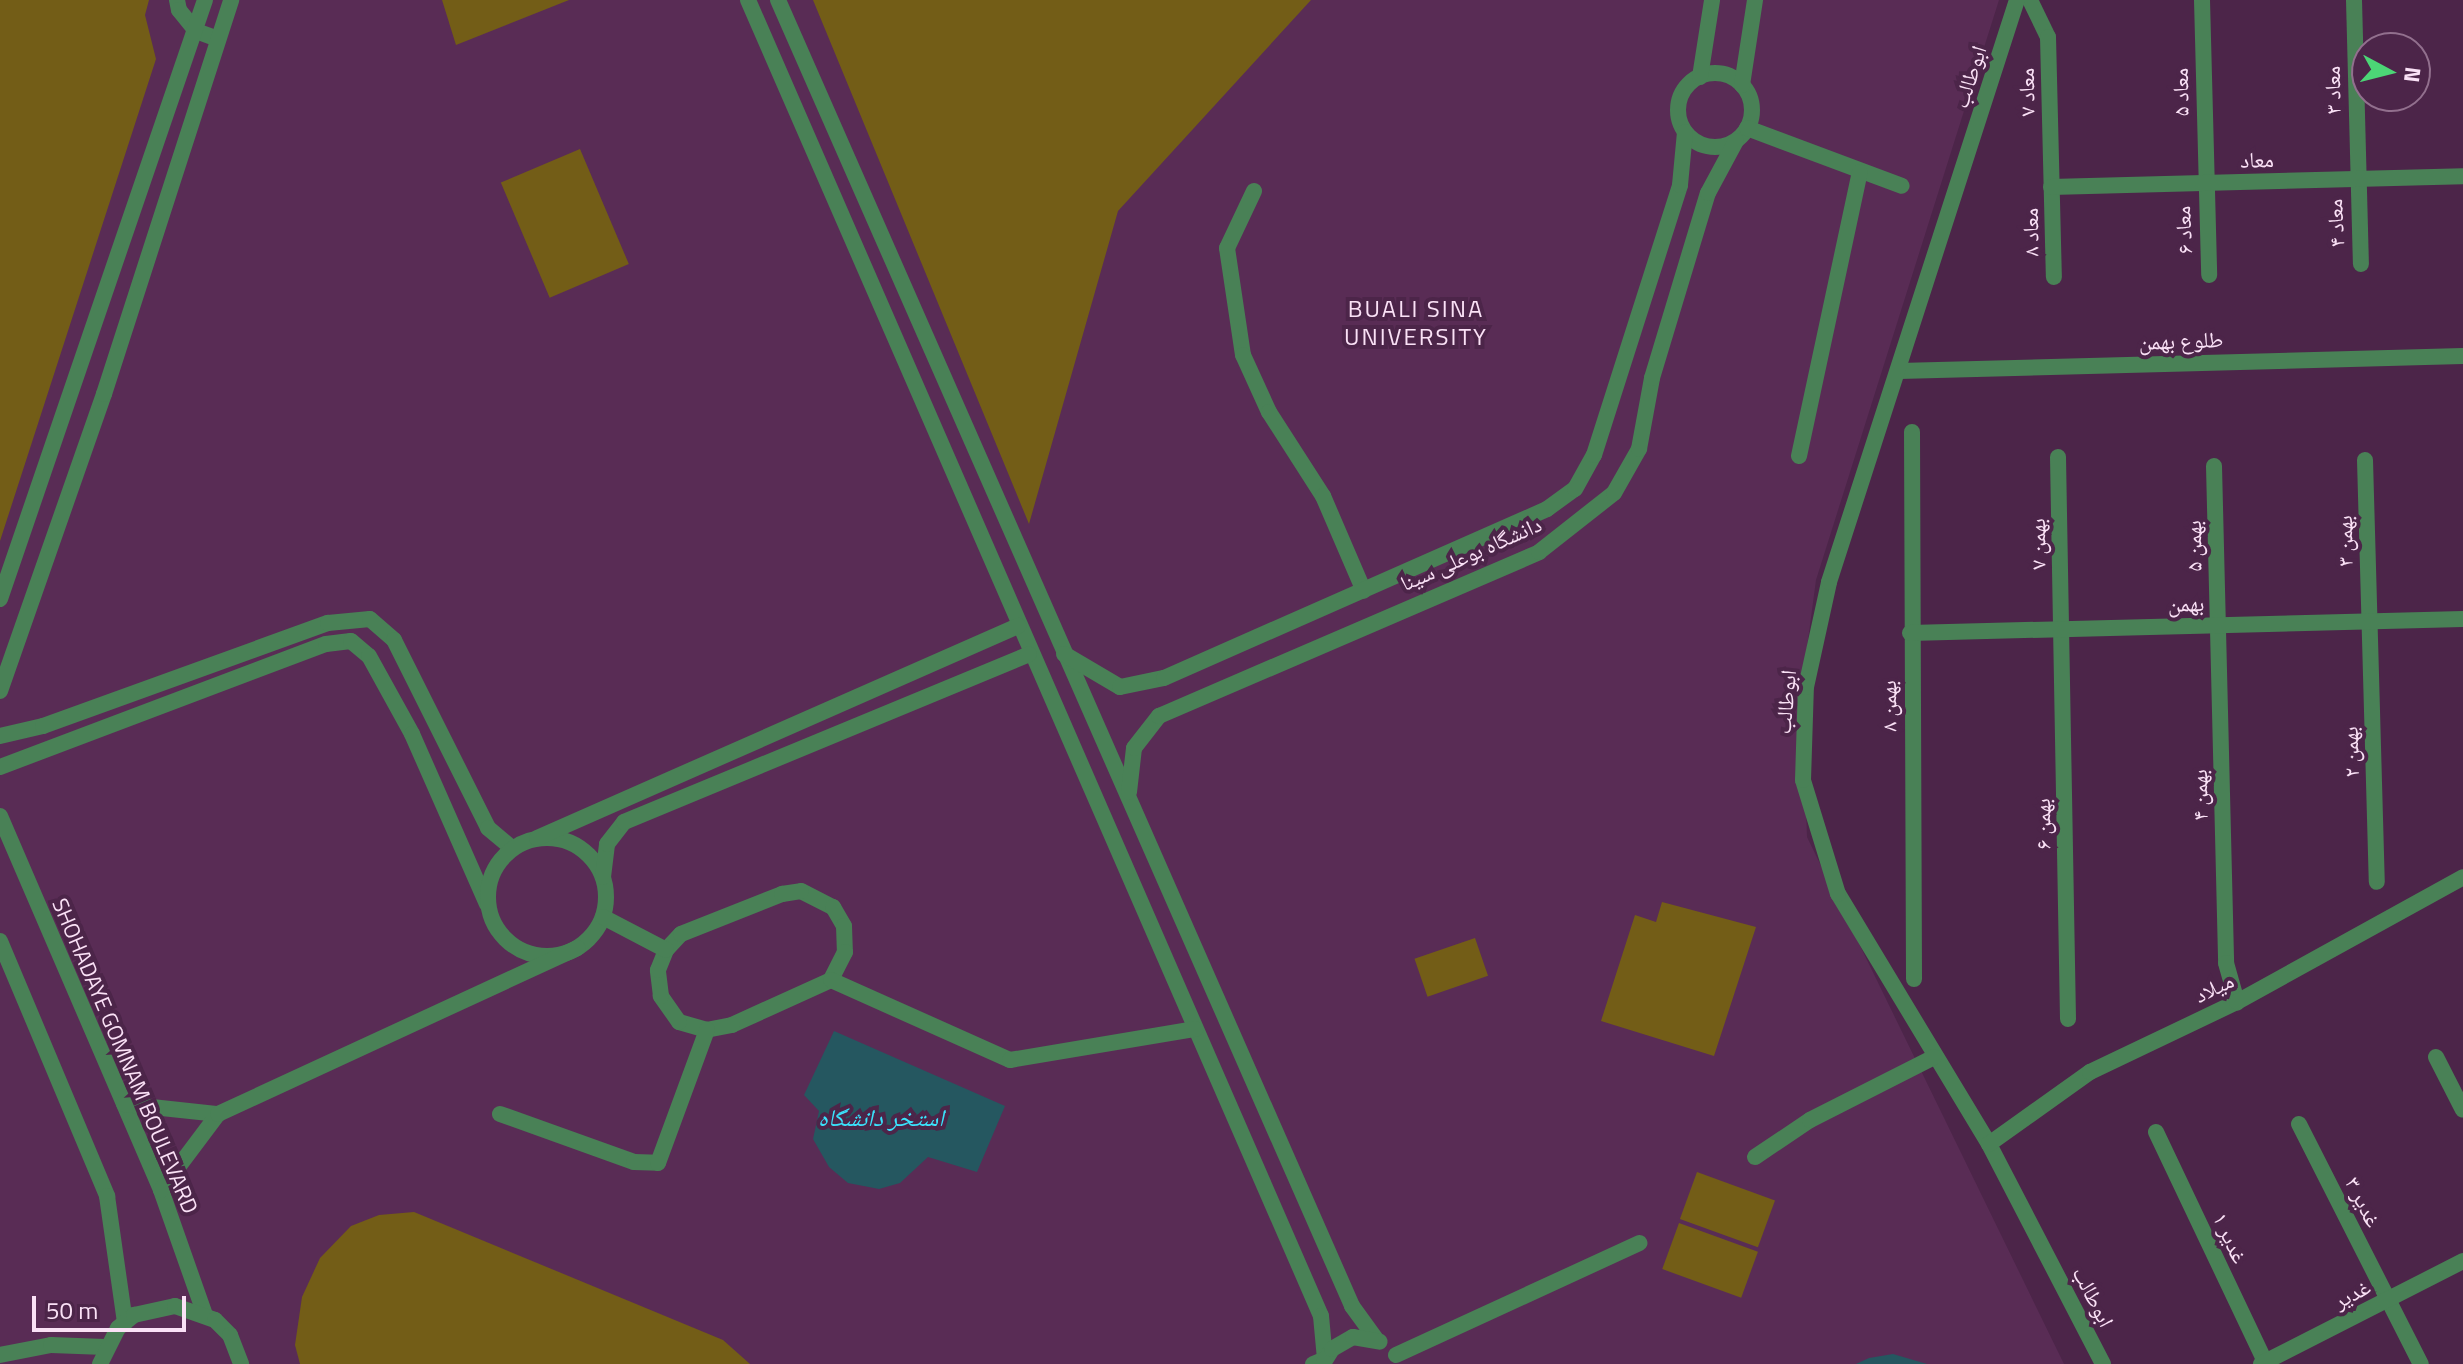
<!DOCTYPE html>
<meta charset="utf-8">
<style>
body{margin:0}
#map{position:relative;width:2463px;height:1364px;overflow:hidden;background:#4c2549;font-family:"Titillium Web","Noto Naskh Arabic",sans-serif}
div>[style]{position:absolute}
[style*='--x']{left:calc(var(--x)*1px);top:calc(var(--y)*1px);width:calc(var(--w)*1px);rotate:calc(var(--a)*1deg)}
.built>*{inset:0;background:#592c55}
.green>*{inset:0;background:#735d17;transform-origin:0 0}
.water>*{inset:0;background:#255760}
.minor>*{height:16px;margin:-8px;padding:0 8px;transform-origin:8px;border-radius:8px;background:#498156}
.minor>.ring{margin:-8px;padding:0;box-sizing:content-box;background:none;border:16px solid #498156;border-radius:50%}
.tertiary>*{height:16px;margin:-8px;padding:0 8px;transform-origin:8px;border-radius:8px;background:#498156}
span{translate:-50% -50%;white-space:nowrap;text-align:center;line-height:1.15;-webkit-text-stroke:8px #4c2549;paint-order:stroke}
.street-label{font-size:22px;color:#fae1f6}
.neighbourhood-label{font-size:24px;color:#fae1f6;letter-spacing:2px}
.water-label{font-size:24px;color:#3ae3fc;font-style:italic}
.north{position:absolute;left:2351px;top:32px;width:80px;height:80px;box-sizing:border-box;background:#4c2549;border:2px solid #92708e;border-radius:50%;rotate:97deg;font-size:22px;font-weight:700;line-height:32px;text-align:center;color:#fae1f6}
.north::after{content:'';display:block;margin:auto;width:28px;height:36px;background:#4cd676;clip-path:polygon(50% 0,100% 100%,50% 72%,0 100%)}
.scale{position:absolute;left:32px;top:1296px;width:154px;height:36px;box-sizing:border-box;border:4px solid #fae1f6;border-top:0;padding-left:10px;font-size:24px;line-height:28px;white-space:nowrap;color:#fae1f6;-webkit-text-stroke:6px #4c2549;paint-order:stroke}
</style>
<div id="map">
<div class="built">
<div style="clip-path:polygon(117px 0,1999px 0,1816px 580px,1802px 685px,1807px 837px,2064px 1364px,0 1364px,0 345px)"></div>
</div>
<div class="green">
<div style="clip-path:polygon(0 0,149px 0,145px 15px,156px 59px,0 541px)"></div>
<div style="clip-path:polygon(442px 0,569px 0,456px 45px)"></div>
<div style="clip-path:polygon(813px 0,1311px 0,1118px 211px,1029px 524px)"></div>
<div style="left:580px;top:149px;width:125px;height:86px;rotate:67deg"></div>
<div style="clip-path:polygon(1662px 902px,1756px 927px,1714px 1056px,1601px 1021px,1635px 915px,1656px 922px)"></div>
<div style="left:1475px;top:938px;width:40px;height:64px;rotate:71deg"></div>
<div style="left:1697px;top:1172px;width:83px;height:50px;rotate:20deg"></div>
<div style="clip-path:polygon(414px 1212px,723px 1340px,750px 1364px,300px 1364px,295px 1345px,302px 1297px,320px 1258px,351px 1226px,379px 1215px)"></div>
<div style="left:1679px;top:1223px;width:84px;height:49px;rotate:20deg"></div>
</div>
<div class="water">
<div style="clip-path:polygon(834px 1031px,1005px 1106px,977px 1172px,928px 1157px,900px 1183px,879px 1189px,848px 1183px,829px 1167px,813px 1139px,819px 1111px,804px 1095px)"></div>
<div style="clip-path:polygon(1893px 1354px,1927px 1364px,1856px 1364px,1869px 1358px)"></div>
</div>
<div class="minor">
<div style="--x:177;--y:0;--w:10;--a:79"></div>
<div style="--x:179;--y:10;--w:27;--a:51"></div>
<div style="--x:196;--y:31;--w:23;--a:20"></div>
<div style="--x:748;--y:0;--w:1435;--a:66.47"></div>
<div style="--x:1321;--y:1316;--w:43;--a:84.7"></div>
<div style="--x:1325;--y:1359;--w:13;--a:157"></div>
<div style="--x:778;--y:0;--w:1427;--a:66.27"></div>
<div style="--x:1352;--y:1306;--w:41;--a:54"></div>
<div style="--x:2030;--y:0;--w:41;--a:64.1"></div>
<div style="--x:2048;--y:37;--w:240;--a:88.6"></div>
<div style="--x:2202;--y:0;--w:275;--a:88.5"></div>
<div style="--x:2354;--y:0;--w:264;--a:88.5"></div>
<div class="ring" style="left:1678px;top:73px;width:58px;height:58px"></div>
<div style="--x:1700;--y:77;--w:78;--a:-81.1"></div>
<div style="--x:1742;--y:85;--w:86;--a:-81.3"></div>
<div style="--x:1747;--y:128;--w:165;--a:20.5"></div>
<div style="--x:2051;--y:187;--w:412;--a:-1.5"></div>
<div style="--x:1254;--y:191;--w:63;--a:115.3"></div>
<div style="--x:1227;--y:248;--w:108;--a:81.5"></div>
<div style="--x:1243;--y:355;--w:63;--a:65.5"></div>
<div style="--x:1269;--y:412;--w:100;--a:57.3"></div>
<div style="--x:1323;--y:496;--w:103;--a:66.7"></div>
<div style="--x:1899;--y:371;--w:564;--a:-1.52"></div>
<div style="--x:1912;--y:432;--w:547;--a:89.79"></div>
<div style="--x:1799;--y:456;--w:290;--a:-77.9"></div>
<div style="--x:2058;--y:457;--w:562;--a:88.98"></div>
<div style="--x:2365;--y:460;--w:422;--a:88.4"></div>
<div style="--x:2214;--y:466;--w:497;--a:88.6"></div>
<div style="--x:2226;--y:963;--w:41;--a:74.2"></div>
<div style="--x:0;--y:599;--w:633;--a:-71.11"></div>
<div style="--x:1910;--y:633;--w:553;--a:-1.45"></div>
<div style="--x:1064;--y:654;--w:65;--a:30.5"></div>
<div style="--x:1120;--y:687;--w:45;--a:-11.6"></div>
<div style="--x:1164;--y:678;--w:419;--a:-23.8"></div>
<div style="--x:1547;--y:509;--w:34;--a:-36"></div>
<div style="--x:1575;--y:489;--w:39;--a:-61"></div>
<div style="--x:1594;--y:455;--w:283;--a:-72.3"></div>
<div style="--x:1680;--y:185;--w:53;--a:-84.6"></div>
<div style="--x:0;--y:691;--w:315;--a:-70.7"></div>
<div style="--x:104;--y:394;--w:414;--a:-72.1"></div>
<div style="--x:0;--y:736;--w:44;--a:-13.1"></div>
<div style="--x:43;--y:726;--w:303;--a:-19.9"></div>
<div style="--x:328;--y:623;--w:42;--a:-5.4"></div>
<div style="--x:370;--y:619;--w:32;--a:41"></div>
<div style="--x:394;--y:640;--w:210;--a:63.4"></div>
<div style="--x:488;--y:828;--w:31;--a:40"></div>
<div style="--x:0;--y:767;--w:348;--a:-20.7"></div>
<div style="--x:326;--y:644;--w:25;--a:-7"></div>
<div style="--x:351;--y:641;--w:23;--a:40"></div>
<div style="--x:369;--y:656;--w:89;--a:61.1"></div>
<div style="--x:412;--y:734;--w:186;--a:66.2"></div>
<div style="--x:1129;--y:792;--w:44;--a:-83.5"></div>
<div style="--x:1134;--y:748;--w:41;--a:-52"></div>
<div style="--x:1159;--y:716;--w:414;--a:-23.3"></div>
<div style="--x:1539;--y:552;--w:95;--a:-38.2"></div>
<div style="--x:1614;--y:493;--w:51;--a:-60.4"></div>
<div style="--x:1639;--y:449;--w:72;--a:-79.6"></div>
<div style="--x:1652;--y:378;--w:193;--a:-73.2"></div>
<div style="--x:1708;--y:193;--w:59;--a:-61.7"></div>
<div style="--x:0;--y:816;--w:407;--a:66.7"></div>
<div style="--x:161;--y:1190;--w:133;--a:70.6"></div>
<div class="ring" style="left:488px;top:838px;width:102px;height:102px"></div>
<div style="--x:537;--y:838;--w:526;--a:-23.79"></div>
<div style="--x:603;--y:877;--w:33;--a:-83"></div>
<div style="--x:607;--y:844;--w:28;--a:-52"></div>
<div style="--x:624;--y:822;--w:438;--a:-22.5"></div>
<div style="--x:801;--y:891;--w:36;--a:27"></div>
<div style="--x:833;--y:907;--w:22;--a:60"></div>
<div style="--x:844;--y:926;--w:26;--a:88"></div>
<div style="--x:845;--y:952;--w:31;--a:117"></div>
<div style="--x:831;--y:980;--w:109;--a:155.6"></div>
<div style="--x:732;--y:1025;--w:25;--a:169"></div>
<div style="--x:707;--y:1030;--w:29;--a:-164"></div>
<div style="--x:679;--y:1022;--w:32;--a:-125"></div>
<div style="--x:661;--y:996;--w:26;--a:-97"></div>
<div style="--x:658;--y:970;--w:22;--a:-68"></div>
<div style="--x:666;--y:950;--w:22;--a:-47"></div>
<div style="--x:681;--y:934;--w:109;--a:-21.6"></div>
<div style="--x:782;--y:894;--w:19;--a:-9"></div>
<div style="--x:603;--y:917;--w:71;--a:27.6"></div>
<div style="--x:0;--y:941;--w:277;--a:67.2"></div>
<div style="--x:107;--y:1196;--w:128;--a:81.9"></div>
<div style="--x:831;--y:980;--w:196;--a:24.1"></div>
<div style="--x:1010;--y:1060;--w:188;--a:-9.5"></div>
<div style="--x:2436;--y:1057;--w:59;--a:63"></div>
<div style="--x:124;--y:1104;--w:95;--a:6.1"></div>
<div style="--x:500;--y:1114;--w:142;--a:19.7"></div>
<div style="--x:634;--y:1162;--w:24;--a:2"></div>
<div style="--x:658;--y:1163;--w:142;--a:-69.8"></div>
<div style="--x:2299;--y:1124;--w:269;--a:63.1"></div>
<div style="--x:2156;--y:1132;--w:257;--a:64.6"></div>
<div style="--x:1989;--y:1144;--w:292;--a:-121.1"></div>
<div style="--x:1838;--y:894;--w:119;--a:-107.1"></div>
<div style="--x:1803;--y:780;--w:93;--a:-88.2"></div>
<div style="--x:1806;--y:687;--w:107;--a:-77.6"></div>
<div style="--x:1829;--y:582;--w:612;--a:-72.1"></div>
<div style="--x:1755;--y:1157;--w:66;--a:-33.9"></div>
<div style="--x:1810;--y:1120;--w:139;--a:-26.9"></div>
<div style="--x:161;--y:1190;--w:95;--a:-53.1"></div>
<div style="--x:218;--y:1114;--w:396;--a:-24.8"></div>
<div style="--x:0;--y:1355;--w:52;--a:-11.1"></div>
<div style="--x:51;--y:1345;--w:54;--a:2.1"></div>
<div style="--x:1396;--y:1355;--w:268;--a:-24.7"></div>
<div style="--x:1324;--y:1362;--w:15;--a:-58"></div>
<div style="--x:1332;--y:1349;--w:24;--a:-30"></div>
<div style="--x:1353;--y:1337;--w:27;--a:10"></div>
<div style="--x:100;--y:1364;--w:40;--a:-63.4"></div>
<div style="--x:118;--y:1328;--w:21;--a:-39"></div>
<div style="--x:134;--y:1315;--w:42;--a:-12.4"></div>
<div style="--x:175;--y:1306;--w:42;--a:19.3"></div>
<div style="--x:215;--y:1320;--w:21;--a:45"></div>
<div style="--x:230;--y:1335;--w:31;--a:69"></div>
<div style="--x:2261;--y:1364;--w:227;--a:-27"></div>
</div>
<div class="tertiary">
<div style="--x:2103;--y:1364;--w:248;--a:-117.4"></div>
<div style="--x:1989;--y:1144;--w:124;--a:-35.5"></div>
<div style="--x:2090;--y:1072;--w:163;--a:-25.5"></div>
<div style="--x:2237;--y:1002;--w:258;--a:-28.9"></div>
</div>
<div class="street-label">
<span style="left:1970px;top:77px;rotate:-72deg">ابوطالب</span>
<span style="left:2333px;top:90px;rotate:-91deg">معاد ۳</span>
<span style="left:2027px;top:92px;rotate:-91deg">معاد ۷</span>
<span style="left:2181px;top:92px;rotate:-91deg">معاد ۵</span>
<span style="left:2257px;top:160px;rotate:-1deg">معاد</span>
<span style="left:2336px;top:223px;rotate:-93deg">معاد ۴</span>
<span style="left:2184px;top:230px;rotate:-93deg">معاد ۶</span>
<span style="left:2031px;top:232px;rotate:-91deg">معاد ۸</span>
<span style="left:2181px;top:341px;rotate:-2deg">طلوع بهمن</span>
<span style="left:2345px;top:541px;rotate:-91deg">بهمن ۳</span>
<span style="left:2038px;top:544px;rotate:-91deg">بهمن ۷</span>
<span style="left:2194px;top:546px;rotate:-91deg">بهمن ۵</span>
<span style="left:1471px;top:554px;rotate:-24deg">دانشگاه بوعلی سینا</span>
<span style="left:2186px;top:604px;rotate:-2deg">بهمن</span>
<span style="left:1786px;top:702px;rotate:-85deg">ابوطالب</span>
<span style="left:1889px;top:706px;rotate:-91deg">بهمن ۸</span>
<span style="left:2351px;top:752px;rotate:-92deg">بهمن ۲</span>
<span style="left:2200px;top:795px;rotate:-91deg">بهمن ۴</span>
<span style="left:2043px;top:824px;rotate:-91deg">بهمن ۶</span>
<span style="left:2214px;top:988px;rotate:-26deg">میلاد</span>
<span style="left:125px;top:1056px;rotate:67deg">SHOHADAYE GOMNAM BOULEVARD</span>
<span style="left:2363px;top:1202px;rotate:63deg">غدیر ۳</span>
<span style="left:2230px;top:1238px;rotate:65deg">غدیر ۱</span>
<span style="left:2352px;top:1294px;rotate:-27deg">غدیر</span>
<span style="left:2093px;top:1297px;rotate:63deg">ابوطالب</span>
</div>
<div class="neighbourhood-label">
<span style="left:1416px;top:323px">BUALI SINA<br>UNIVERSITY</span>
</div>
<div class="water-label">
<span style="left:881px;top:1118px">استخر دانشگاه</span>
</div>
<div class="north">N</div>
<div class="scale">50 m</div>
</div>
